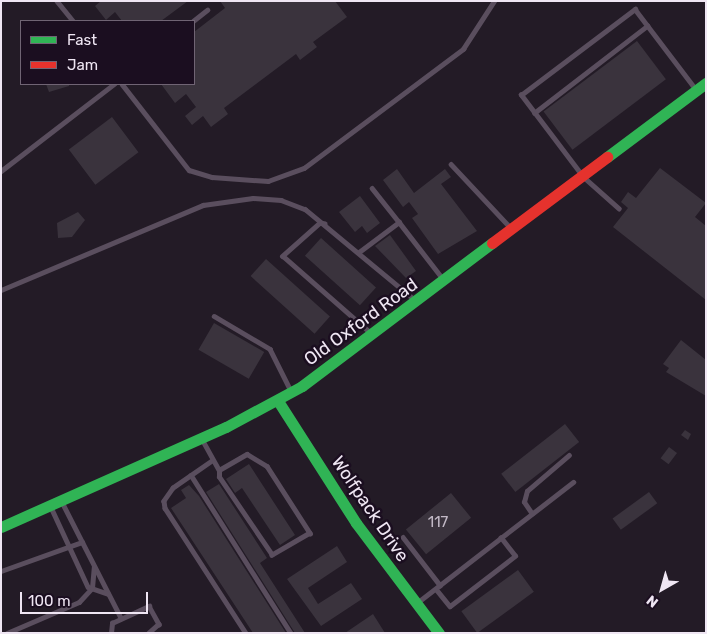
<!DOCTYPE html>
<style>
body{margin:0}
#map{position:relative;width:707px;height:634px;overflow:hidden;background:#231b26;font-family:Rubik,sans-serif}
div>[style]{position:absolute}
[style*='--x']{left:calc(var(--x)*1px);top:calc(var(--y)*1px);width:calc(var(--w)*1px);rotate:calc(var(--a)*1deg)}
.building>*{inset:0;background:#3a333d;transform-origin:0 0}
.lane>*{height:4.5px;margin:-2.25px;padding:0 2.25px;transform-origin:2.25px;border-radius:2.25px;background:#5a4e5e}
.fast>*{height:11px;margin:-5.5px;padding:0 5.5px;transform-origin:5.5px;border-radius:5.5px;background:#30b455}
.jam>*{height:11px;margin:-5.5px;padding:0 5.5px;transform-origin:5.5px;border-radius:5.5px;background:#e5322d}
span{translate:-50% -50%;white-space:nowrap;text-align:center;line-height:1.15;-webkit-text-stroke:5px #1b0e20;paint-order:stroke}
.number-label{font-size:15px;color:#c2b9c6}
.number-label span{-webkit-text-stroke-width:0}
.street-label{font-size:18px;color:#efe6f3}
.frame{position:absolute;inset:0;border:2px solid #efe6f3;pointer-events:none}
.legend{position:absolute;left:20px;top:20px;width:175px;height:65px;box-sizing:border-box;background:#1b0e20;border:1px solid #706474;margin:0;padding:6px 9px;list-style:none;font-size:15px;color:#efe6f3}
.legend li{display:flex;align-items:center;gap:10px;height:25px}
.legend b{width:25px;border:1px solid #706474}
.north{position:absolute;left:637px;top:564px;width:50px;height:50px;-webkit-text-stroke:4px #1b0e20;paint-order:stroke;rotate:218deg;font-size:14px;font-weight:700;line-height:20px;text-align:center;color:#efe6f3}
.north::after{content:'';display:block;margin:auto;width:18px;height:22px;background:#efe6f3;clip-path:polygon(50% 0,100% 100%,50% 72%,0 100%)}
.scale{position:absolute;left:20px;top:592px;width:128px;height:22px;box-sizing:border-box;border:2px solid #efe6f3;border-top:0;padding-left:6px;font-size:15px;line-height:18px;white-space:nowrap;color:#efe6f3;-webkit-text-stroke:4px #1b0e20;paint-order:stroke}
</style>
<div id="map">
<div class="building">
<div style="clip-path:polygon(101px 1px,188px 1px,161px 21px,122px 21px,115px 12px,106px 20px,95px 6px)"></div>
<div style="clip-path:polygon(220px 1px,335px 1px,347px 17px,313px 42px,317px 47px,300px 60px,296px 54px,224px 108px,228px 114px,211px 127px,203px 116px,192px 125px,185px 116px,196px 107px,186px 94px,175px 103px,161px 84px,194px 84px,194px 32px,225px 8px)"></div>
<div style="left:637px;top:41px;width:48px;height:117px;rotate:53deg"></div>
<div style="clip-path:polygon(46px 84px,69px 84px,69px 86px,49px 92px)"></div>
<div style="left:112px;top:117px;width:44px;height:54px;rotate:53deg"></div>
<div style="clip-path:polygon(660px 168px,706px 203px,695px 217px,706px 226px,706px 300px,613px 227px,628px 208px,621px 202px,628px 192px,636px 198px)"></div>
<div style="clip-path:polygon(397px 169px,414px 193px,445px 169px,451px 177px,441px 184px,477px 231px,438px 254px,412px 218px,418px 214px,409px 202px,403px 207px,383px 180px)"></div>
<div style="clip-path:polygon(360px 196px,380px 223px,367px 233px,362px 226px,355px 232px,339px 212px)"></div>
<div style="clip-path:polygon(78px 212px,85px 220px,72px 237px,58px 238px,57px 223px)"></div>
<div style="clip-path:polygon(390px 235px,416px 271px,406px 278px,375px 246px)"></div>
<div style="left:321px;top:238px;width:74px;height:24px;rotate:42deg"></div>
<div style="left:266px;top:259px;width:86px;height:23px;rotate:42deg"></div>
<div style="left:214px;top:323px;width:58px;height:31px;rotate:30deg"></div>
<div style="clip-path:polygon(681px 340px,706px 360px,706px 396px,666px 372px,669px 368px,663px 364px)"></div>
<div style="left:565px;top:424px;width:23px;height:81px;rotate:52deg"></div>
<div style="clip-path:polygon(685px 430px,691px 434px,688px 440px,681px 435px)"></div>
<div style="left:669px;top:447px;width:10px;height:14px;rotate:37deg"></div>
<div style="clip-path:polygon(249px 464px,295px 535px,280px 545px,242px 488px,235px 493px,226px 479px)"></div>
<div style="clip-path:polygon(219px 484px,267px 558px,260px 563px,305px 633px,295px 633px,206px 492px)"></div>
<div style="clip-path:polygon(189px 485px,199px 496px,286px 633px,253px 633px,171px 508px,186px 498px,181px 490px)"></div>
<div style="left:649px;top:492px;width:14px;height:45px;rotate:54deg"></div>
<div style="left:451px;top:493px;width:32px;height:58px;rotate:51deg"></div>
<div style="clip-path:polygon(337px 546px,347px 562px,308px 588px,318px 604px,351px 583px,362px 599px,321px 626px,287px 579px)"></div>
<div style="left:518px;top:570px;width:27px;height:70px;rotate:54deg"></div>
<div style="clip-path:polygon(373px 614px,385px 633px,345px 633px)"></div>
</div>
<div class="lane">
<div style="--x:57;--y:1;--w:26;--a:51"></div>
<div style="--x:193;--y:21;--w:18;--a:-38"></div>
<div style="--x:122;--y:84;--w:109;--a:52.1"></div>
<div style="--x:189;--y:170;--w:24;--a:17"></div>
<div style="--x:212;--y:177;--w:56;--a:4.1"></div>
<div style="--x:268;--y:181;--w:38;--a:-20"></div>
<div style="--x:304;--y:168;--w:199;--a:-36.8"></div>
<div style="--x:463;--y:49;--w:57;--a:-57.1"></div>
<div style="--x:534;--y:113;--w:143;--a:-37.6"></div>
<div style="--x:451;--y:164;--w:86;--a:46.9"></div>
<div style="--x:1;--y:171;--w:143;--a:-37.6"></div>
<div style="--x:372;--y:188;--w:43;--a:51.5"></div>
<div style="--x:619;--y:209;--w:48;--a:-138.4"></div>
<div style="--x:583;--y:177;--w:103;--a:-127.1"></div>
<div style="--x:521;--y:95;--w:143;--a:-37"></div>
<div style="--x:635;--y:9;--w:99;--a:52.8"></div>
<div style="--x:325;--y:224;--w:5;--a:-169"></div>
<div style="--x:320;--y:223;--w:50;--a:138.3"></div>
<div style="--x:283;--y:256;--w:117;--a:41.2"></div>
<div style="--x:359;--y:252;--w:50;--a:-36.9"></div>
<div style="--x:399;--y:222;--w:72;--a:52.3"></div>
<div style="--x:1;--y:290;--w:219;--a:-22.8"></div>
<div style="--x:203;--y:205;--w:50;--a:-8"></div>
<div style="--x:253;--y:198;--w:28;--a:4"></div>
<div style="--x:281;--y:200;--w:26;--a:21"></div>
<div style="--x:305;--y:209;--w:143;--a:39.6"></div>
<div style="--x:214;--y:316;--w:65;--a:30.5"></div>
<div style="--x:270;--y:349;--w:47;--a:63.4"></div>
<div style="--x:202;--y:439;--w:35;--a:61"></div>
<div style="--x:219;--y:470;--w:32;--a:-30"></div>
<div style="--x:247;--y:454;--w:23;--a:31"></div>
<div style="--x:267;--y:466;--w:80;--a:57.3"></div>
<div style="--x:310;--y:533;--w:44;--a:149.9"></div>
<div style="--x:272;--y:555;--w:94;--a:-124.2"></div>
<div style="--x:219;--y:477;--w:7;--a:-90"></div>
<div style="--x:212;--y:461;--w:47;--a:145.3"></div>
<div style="--x:173;--y:488;--w:16;--a:125"></div>
<div style="--x:164;--y:501;--w:7;--a:82"></div>
<div style="--x:165;--y:508;--w:149;--a:57.1"></div>
<div style="--x:191;--y:475;--w:187;--a:57.7"></div>
<div style="--x:62;--y:502;--w:130;--a:63"></div>
<div style="--x:50;--y:505;--w:90;--a:65.1"></div>
<div style="--x:88;--y:587;--w:21;--a:19"></div>
<div style="--x:532;--y:514;--w:14;--a:-124"></div>
<div style="--x:524;--y:502;--w:11;--a:-75"></div>
<div style="--x:527;--y:491;--w:55;--a:-40.6"></div>
<div style="--x:403;--y:537;--w:61;--a:52.4"></div>
<div style="--x:1;--y:571;--w:86;--a:-19.7"></div>
<div style="--x:436;--y:589;--w:22;--a:51"></div>
<div style="--x:450;--y:606;--w:82;--a:-37.6"></div>
<div style="--x:515;--y:556;--w:23;--a:-128"></div>
<div style="--x:418;--y:602;--w:196;--a:-37.7"></div>
<div style="--x:7;--y:633;--w:78;--a:-23.3"></div>
<div style="--x:79;--y:602;--w:19;--a:-47"></div>
<div style="--x:92;--y:588;--w:21;--a:-85"></div>
<div style="--x:111;--y:633;--w:10;--a:-84"></div>
<div style="--x:112;--y:623;--w:41;--a:-24.7"></div>
<div style="--x:149;--y:606;--w:21;--a:61"></div>
<div style="--x:159;--y:624;--w:13;--a:138"></div>
</div>
<div class="fast">
<div style="--x:607;--y:157;--w:124;--a:-36.8"></div>
<div style="--x:278;--y:401;--w:145;--a:57.4"></div>
<div style="--x:356;--y:523;--w:138;--a:53"></div>
<div style="--x:1;--y:527;--w:246;--a:-24"></div>
<div style="--x:226;--y:427;--w:86;--a:-28.3"></div>
<div style="--x:302;--y:386;--w:238;--a:-37"></div>
</div>
<div class="jam">
<div style="--x:492;--y:243;--w:144;--a:-36.8"></div>
</div>
<div class="number-label">
<span style="left:438px;top:523px">117</span>
</div>
<div class="street-label">
<span style="left:361px;top:322px;rotate:-36deg">Old Oxford Road</span>
<span style="left:370px;top:509px;rotate:56deg">Wolfpack Drive</span>
</div>
<div class="frame"></div>
<ul class="legend">
<li><b style="height:6px;background:#30b455"></b>Fast</li>
<li><b style="height:6px;background:#e5322d"></b>Jam</li>
</ul>
<div class="north">N</div>
<div class="scale">100 m</div>
</div>
